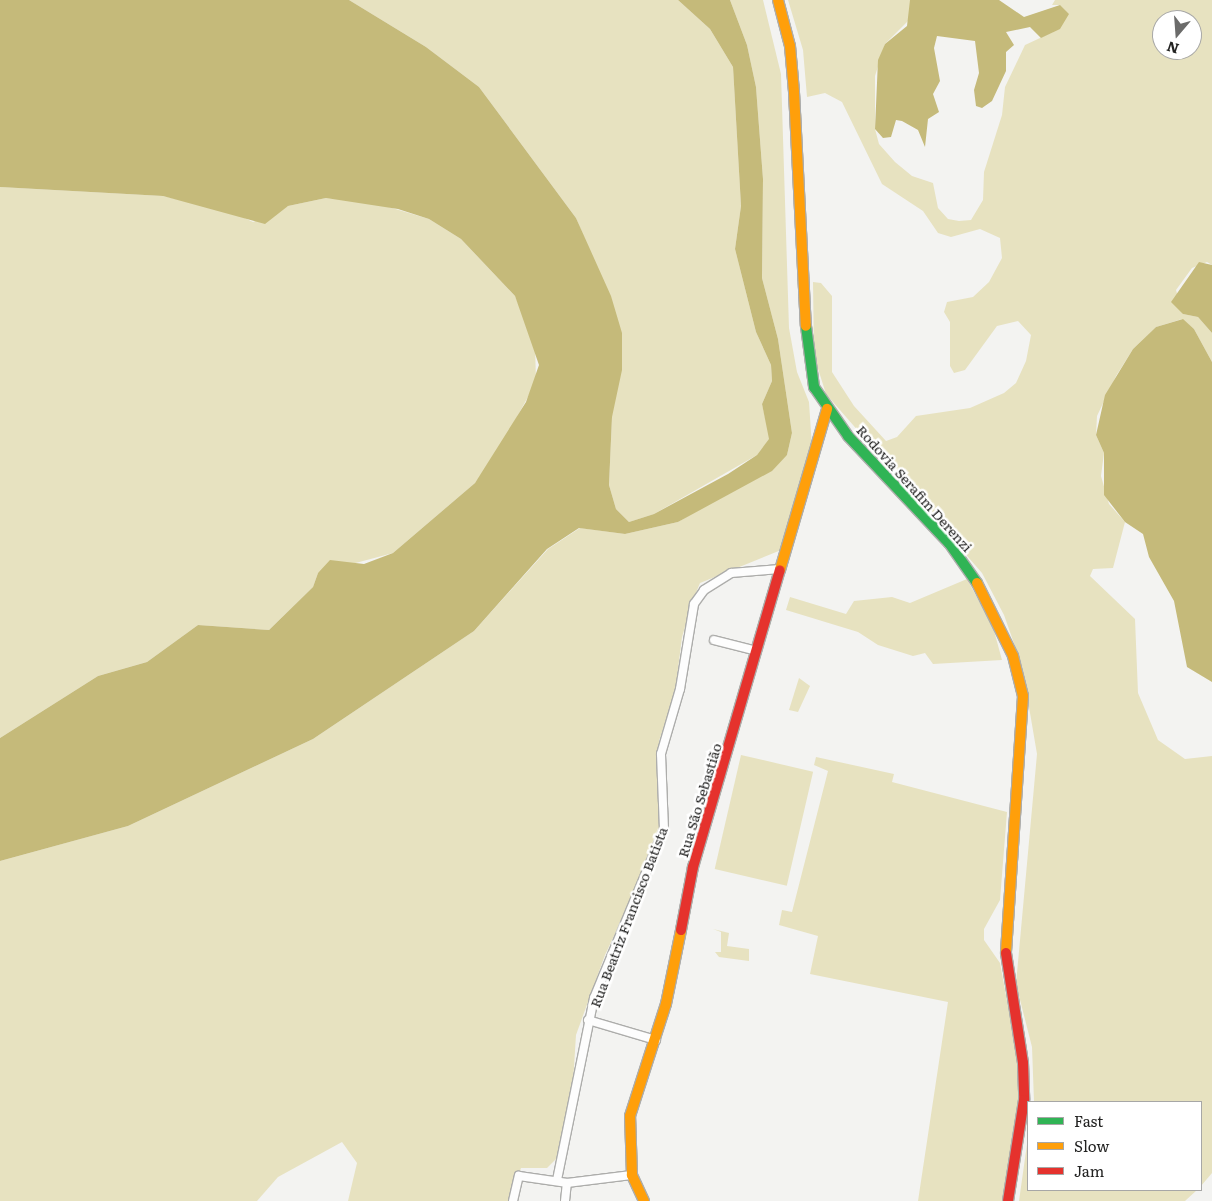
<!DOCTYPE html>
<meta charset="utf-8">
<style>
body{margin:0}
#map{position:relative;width:1212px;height:1201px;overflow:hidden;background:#f3f3f1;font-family:Literata,serif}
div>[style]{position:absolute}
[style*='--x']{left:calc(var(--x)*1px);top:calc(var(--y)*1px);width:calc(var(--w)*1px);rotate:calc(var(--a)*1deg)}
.green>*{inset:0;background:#e7e2c0;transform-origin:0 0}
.water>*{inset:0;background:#c5ba7a}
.roads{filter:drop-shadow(1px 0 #adadab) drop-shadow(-1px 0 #adadab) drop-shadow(0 1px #adadab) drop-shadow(0 -1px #adadab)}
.street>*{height:8px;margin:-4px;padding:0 4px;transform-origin:4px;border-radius:4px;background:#fdfdfd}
.fast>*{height:10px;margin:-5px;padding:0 5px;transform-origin:5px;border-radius:5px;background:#30b455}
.slow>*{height:10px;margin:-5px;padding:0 5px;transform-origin:5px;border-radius:5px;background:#ff9f0a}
.jam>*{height:10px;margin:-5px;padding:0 5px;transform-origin:5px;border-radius:5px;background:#e5322d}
span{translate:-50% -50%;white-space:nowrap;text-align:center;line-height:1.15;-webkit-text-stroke:5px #fff;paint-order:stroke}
.street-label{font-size:14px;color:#222221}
.legend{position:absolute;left:1027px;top:1101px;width:175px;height:90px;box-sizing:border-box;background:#fff;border:1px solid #a7a7a6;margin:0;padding:6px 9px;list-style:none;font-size:15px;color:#222221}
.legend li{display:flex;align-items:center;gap:10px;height:25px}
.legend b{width:25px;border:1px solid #a7a7a6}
.north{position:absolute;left:1152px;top:10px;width:50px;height:50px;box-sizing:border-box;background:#fff;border:1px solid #a7a7a6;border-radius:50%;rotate:198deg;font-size:14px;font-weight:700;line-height:20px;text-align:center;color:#222221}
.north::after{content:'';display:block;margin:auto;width:18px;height:22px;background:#6b6b6a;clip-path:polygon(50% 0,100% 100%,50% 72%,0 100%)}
</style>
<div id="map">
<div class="green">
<div style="clip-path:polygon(349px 0,678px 0,710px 29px,733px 67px,741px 206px,735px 249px,756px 332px,771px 365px,772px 381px,762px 404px,770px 439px,757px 455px,654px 514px,629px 522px,616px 509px,609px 485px,612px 417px,592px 256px,576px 218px,479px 87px,426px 47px)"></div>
<div style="clip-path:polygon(730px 0,763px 0,781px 74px,789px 328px,797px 372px,809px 402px,812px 447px,786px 548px,700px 583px,693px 600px,682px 637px,675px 693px,659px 741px,660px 823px,653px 853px,605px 955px,576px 1035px,573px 1083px,556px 1159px,547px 1168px,521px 1168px,510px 1201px,348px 1201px,357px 1163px,342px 1142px,278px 1177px,257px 1201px,0 1201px,0 861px,128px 826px,313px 739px,474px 631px,548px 549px,580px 528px,625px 534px,678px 522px,787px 455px,792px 433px,778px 339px,762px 278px,763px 179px,756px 87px,747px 45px)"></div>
<div style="clip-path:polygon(evenodd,788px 0,910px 0,910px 19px,885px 44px,875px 76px,875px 129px,879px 144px,895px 162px,912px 176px,933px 183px,938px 208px,948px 219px,959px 221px,971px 220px,983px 200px,984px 172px,1002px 115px,1005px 87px,1025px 45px,1053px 32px,1060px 5px,1052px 5px,1055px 0,1212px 0,1212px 265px,1207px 262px,1192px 268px,1176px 290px,1183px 314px,1198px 317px,1212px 333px,1212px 362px,1194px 329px,1182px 319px,1156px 327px,1133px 349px,1116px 376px,1097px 416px,1096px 435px,1104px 453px,1101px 476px,1109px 504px,1125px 522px,1113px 568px,1093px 569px,1090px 576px,1135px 619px,1138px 693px,1158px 740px,1185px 759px,1212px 756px,1212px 1173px,1201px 1186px,1201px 1102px,1034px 1102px,1032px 1047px,1016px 984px,1037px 754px,1022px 666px,1004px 615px,982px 573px,826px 394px,814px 356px,813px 282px,821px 283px,832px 296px,832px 372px,854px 406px,886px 441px,897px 437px,916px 416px,970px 408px,1004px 393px,1016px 383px,1026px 361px,1031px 335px,1018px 321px,997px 326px,965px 370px,954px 373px,950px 366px,950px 322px,944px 312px,947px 302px,973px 297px,989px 282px,1002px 258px,1000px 238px,980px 229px,951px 237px,938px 233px,923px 211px,882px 184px,842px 102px,825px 93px,807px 97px,803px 50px,788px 0,1162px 20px,1192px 20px,1192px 50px,1162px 50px,1162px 20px)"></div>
<div style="clip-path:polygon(0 187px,163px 196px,232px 212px,253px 222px,288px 206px,326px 198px,372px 202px,429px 219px,461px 239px,515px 296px,535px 343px,536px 382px,499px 450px,475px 483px,393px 553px,318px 573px,313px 587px,269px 630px,198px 625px,147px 662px,98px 676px,0 738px)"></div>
<div style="clip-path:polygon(967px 579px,993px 627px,1002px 660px,933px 664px,925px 653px,913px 656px,878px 645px,858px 632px,786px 610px,790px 597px,846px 614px,854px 601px,892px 597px,910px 603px)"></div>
<div style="clip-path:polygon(799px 678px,810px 686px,798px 712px,789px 710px)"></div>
<div style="left:741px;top:755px;width:74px;height:117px;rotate:13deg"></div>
<div style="clip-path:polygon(816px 757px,894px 774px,892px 782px,1007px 812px,1000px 900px,984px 929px,984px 940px,1000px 963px,1019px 1066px,1020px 1106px,1003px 1201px,918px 1201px,948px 1002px,810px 974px,818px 936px,779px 925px,782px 910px,792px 912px,828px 771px,814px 765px)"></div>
<div style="clip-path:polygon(713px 929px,729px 933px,727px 946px,749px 949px,749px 961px,719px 957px,715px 952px,721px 952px,721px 932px)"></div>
<div style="clip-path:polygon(1028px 1137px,1028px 1190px,1197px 1190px,1185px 1201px,1019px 1201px)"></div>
</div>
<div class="water">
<div style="clip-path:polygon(0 0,349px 0,426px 47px,479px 87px,576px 218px,611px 296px,622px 333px,622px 370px,612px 417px,609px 485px,616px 509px,629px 522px,654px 514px,728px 474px,757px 455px,769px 439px,762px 404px,772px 381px,771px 365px,756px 332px,735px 249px,741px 206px,733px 67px,710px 29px,678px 0,730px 0,747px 45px,756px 87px,763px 179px,762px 278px,778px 339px,792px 433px,787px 455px,772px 471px,678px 522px,625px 534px,579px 528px,547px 549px,474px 631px,313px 739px,128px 826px,0 861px,0 738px,98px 676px,147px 662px,198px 625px,269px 630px,313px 587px,318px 573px,330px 560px,364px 564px,393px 553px,475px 483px,526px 402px,539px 365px,515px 296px,461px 239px,429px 219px,398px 209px,326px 198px,288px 206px,265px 224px,163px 196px,0 187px)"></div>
<div style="clip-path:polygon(910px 0,999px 0,1024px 17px,1060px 5px,1069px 14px,1060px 29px,1041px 38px,1030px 27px,1006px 32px,1014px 45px,1006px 52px,1006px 71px,992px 101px,982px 108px,976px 106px,974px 90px,979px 73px,975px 41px,937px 36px,934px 48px,940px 81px,933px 94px,939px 112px,928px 119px,925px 147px,918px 130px,902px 121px,896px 120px,891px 137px,883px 138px,875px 129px,878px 60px,885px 44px,907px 26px)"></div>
<div style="clip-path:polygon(1199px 262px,1212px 265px,1212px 333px,1198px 317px,1183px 314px,1171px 302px)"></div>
<div style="clip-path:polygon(1183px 319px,1194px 329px,1212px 362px,1212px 682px,1187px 667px,1174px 601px,1149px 557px,1143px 534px,1125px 522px,1104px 495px,1104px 453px,1096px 435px,1105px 395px,1133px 349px,1156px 327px)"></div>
</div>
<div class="roads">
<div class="street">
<div style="--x:714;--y:640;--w:44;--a:14.3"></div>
<div style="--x:588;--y:1020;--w:71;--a:16.4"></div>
<div style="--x:557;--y:1180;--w:186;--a:-78.5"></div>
<div style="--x:594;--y:998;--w:183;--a:-67.5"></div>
<div style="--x:664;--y:829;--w:75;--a:-92.3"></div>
<div style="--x:661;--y:754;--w:68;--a:-73.7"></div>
<div style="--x:680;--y:689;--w:86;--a:-80.6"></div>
<div style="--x:694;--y:604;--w:17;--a:-54"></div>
<div style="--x:704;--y:590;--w:32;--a:-32"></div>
<div style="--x:731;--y:573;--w:49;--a:-4.7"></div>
<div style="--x:513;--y:1201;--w:26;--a:-77"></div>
<div style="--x:519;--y:1176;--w:49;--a:8.3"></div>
<div style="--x:567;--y:1183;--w:65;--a:-7"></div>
<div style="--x:565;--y:1201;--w:18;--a:-84"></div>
</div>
<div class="fast">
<div style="--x:806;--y:326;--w:62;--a:82.5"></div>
<div style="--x:814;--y:387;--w:60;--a:55.2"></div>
<div style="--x:848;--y:436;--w:147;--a:46.7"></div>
<div style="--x:949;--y:543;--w:49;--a:55"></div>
</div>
<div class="slow">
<div style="--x:778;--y:0;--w:48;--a:75.4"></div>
<div style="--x:790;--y:46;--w:46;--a:85"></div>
<div style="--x:794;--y:92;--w:234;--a:87.1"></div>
<div style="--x:780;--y:570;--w:168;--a:-73.7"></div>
<div style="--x:977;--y:583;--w:81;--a:63.7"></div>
<div style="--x:1013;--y:656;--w:41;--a:76"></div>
<div style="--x:1023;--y:696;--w:258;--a:93.8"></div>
<div style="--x:644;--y:1201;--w:29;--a:-115"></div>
<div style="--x:632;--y:1175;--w:59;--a:-91.9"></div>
<div style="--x:630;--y:1116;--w:118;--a:-72.2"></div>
<div style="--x:666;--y:1004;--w:76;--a:-78.5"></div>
</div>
<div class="jam">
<div style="--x:681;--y:930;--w:64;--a:-79.2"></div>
<div style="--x:693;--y:867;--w:309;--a:-73.7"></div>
<div style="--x:1006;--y:953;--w:111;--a:81.2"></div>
<div style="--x:1023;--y:1063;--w:37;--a:88"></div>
<div style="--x:1024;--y:1100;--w:102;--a:99"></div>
</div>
</div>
<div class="street-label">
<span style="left:915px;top:488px;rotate:48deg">Rodovia Serafim Derenzi</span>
<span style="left:699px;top:800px;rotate:-73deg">Rua São Sebastião</span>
<span style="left:628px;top:917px;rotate:-69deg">Rua Beatriz Francisco Batista</span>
</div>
<ul class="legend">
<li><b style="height:6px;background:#30b455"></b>Fast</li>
<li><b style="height:6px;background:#ff9f0a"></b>Slow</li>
<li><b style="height:6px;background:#e5322d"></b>Jam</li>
</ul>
<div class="north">N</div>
</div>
